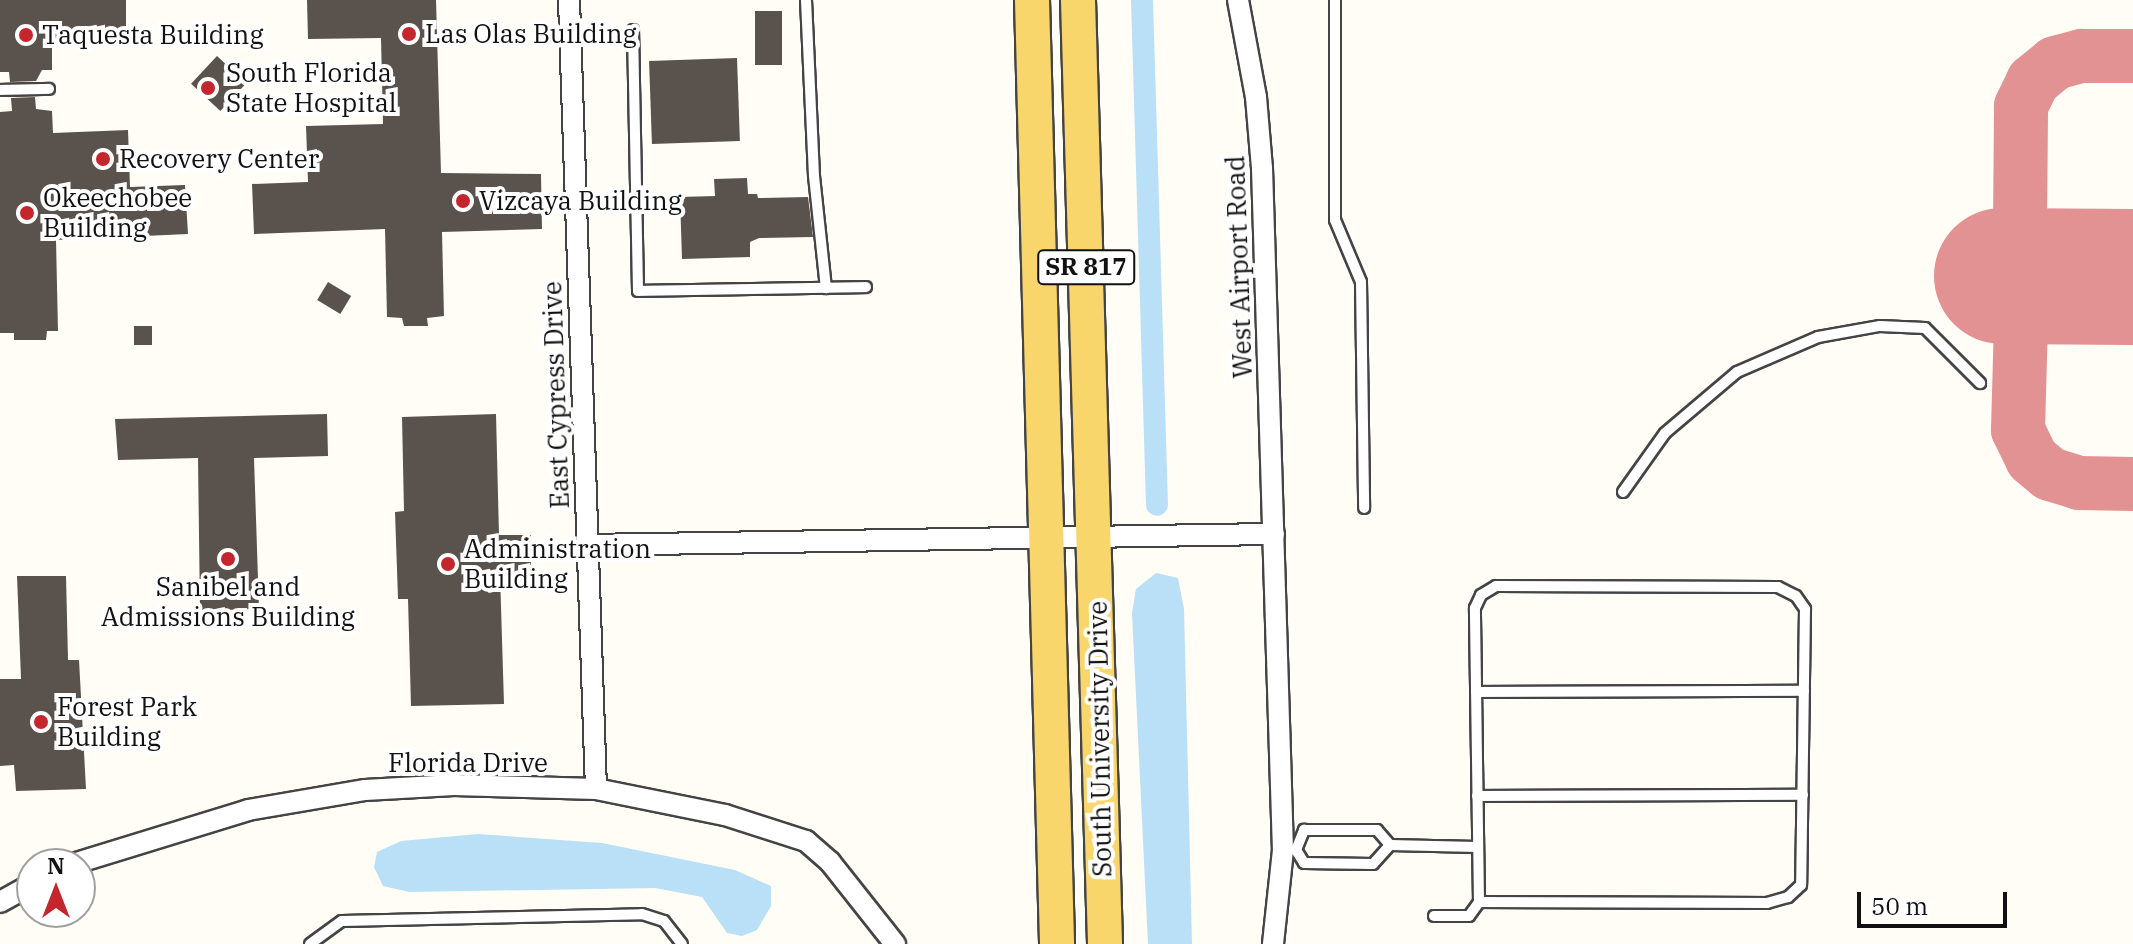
<!DOCTYPE html>
<style>
body{margin:0}
#map{position:relative;width:2133px;height:944px;overflow:hidden;background:#fffdf5;font-family:"IBM Plex Serif",serif}
div>[style]{position:absolute}
[style*='--x']{left:calc(var(--x)*1px);top:calc(var(--y)*1px);width:calc(var(--w)*1px);rotate:calc(var(--a)*1deg)}
.water>*{inset:0;background:#b9e0f7}
.canal>*{height:22px;margin:-11px;padding:0 11px;transform-origin:11px;border-radius:11px;background:#b9e0f7}
.taxiway>*{height:54px;margin:-27px;padding:0 27px;transform-origin:27px;border-radius:27px;background:#e29292}
.runway>*{height:136px;margin:-68px;padding:0 68px;transform-origin:68px;border-radius:68px;background:#e29292}
.building>*{inset:0;background:#5a524d;transform-origin:0 0}
.roads{filter:drop-shadow(2px 0 #444) drop-shadow(-2px 0 #444) drop-shadow(0 2px #444) drop-shadow(0 -2px #444)}
.service>*{height:10px;margin:-5px;padding:0 5px;transform-origin:5px;border-radius:5px;background:#fff}
.minor>*{height:20px;margin:-10px;padding:0 10px;transform-origin:10px;border-radius:10px;background:#fff}
.primary>*{height:34px;margin:-17px;padding:0 17px;transform-origin:17px;border-radius:17px;background:#f9d66b}
.dots>*{width:22px;height:22px;translate:-50% -50%;box-sizing:border-box;border:4px solid #fff;border-radius:50%}
span{translate:-50% -50%;white-space:nowrap;text-align:center;line-height:1.15;-webkit-text-stroke:8px #fff;paint-order:stroke}
.shield-label span{padding:2px 6px;background:#fff;border:2px solid;border-radius:6px;-webkit-text-stroke-width:0}
.shield-label{font-size:24px;color:#111;font-weight:700}
.poi-label{font-size:26px;color:#111}
.left{translate:0 -50%;text-align:left}
.street-label{font-size:26px;color:#111}
.north{position:absolute;left:16px;top:848px;width:80px;height:80px;box-sizing:border-box;background:#fff;border:2px solid #a0a0a0;border-radius:50%;rotate:0deg;font-size:22px;font-weight:700;line-height:32px;text-align:center;color:#111}
.north::after{content:'';display:block;margin:auto;width:28px;height:36px;background:#c4262e;clip-path:polygon(50% 0,100% 100%,50% 72%,0 100%)}
.scale{position:absolute;left:1857px;top:892px;width:150px;height:36px;box-sizing:border-box;border:4px solid #111;border-top:0;padding-left:10px;font-size:24px;line-height:28px;white-space:nowrap;color:#111;-webkit-text-stroke:6px #fff;paint-order:stroke}
</style>
<div id="map">
<div class="water">
<div style="clip-path:polygon(1156px 573px,1178px 578px,1184px 609px,1192px 944px,1148px 944px,1132px 613px,1136px 589px)"></div>
<div style="clip-path:polygon(478px 834px,602px 843px,735px 870px,771px 886px,771px 906px,757px 930px,742px 936px,727px 933px,702px 897px,655px 888px,409px 892px,383px 886px,374px 867px,377px 852px,401px 841px)"></div>
</div>
<div class="canal">
<div style="--x:1142;--y:0;--w:505;--a:88.3"></div>
</div>
<div class="taxiway">
<div style="--x:2076;--y:277;--w:41;--a:-152.2"></div>
<div style="--x:2040;--y:258;--w:38;--a:-122"></div>
<div style="--x:2020;--y:226;--w:120;--a:-89.5"></div>
<div style="--x:2021;--y:106;--w:28;--a:-64"></div>
<div style="--x:2033;--y:81;--w:28;--a:-39"></div>
<div style="--x:2055;--y:63;--w:28;--a:-15"></div>
<div style="--x:2082;--y:56;--w:51;--a:0"></div>
<div style="--x:2076;--y:277;--w:41;--a:154.1"></div>
<div style="--x:2039;--y:295;--w:32;--a:124"></div>
<div style="--x:2021;--y:322;--w:108;--a:91.6"></div>
<div style="--x:2018;--y:430;--w:32;--a:64"></div>
<div style="--x:2032;--y:459;--w:23;--a:40"></div>
<div style="--x:2050;--y:474;--w:30;--a:17"></div>
<div style="--x:2079;--y:483;--w:54;--a:1.1"></div>
</div>
<div class="runway">
<div style="--x:2002;--y:276;--w:131;--a:0.4"></div>
</div>
<div class="building">
<div style="clip-path:polygon(0 0,126px 0,126px 44px,52px 46px,52px 70px,42px 70px,36px 81px,10px 82px,9px 72px,0 72px)"></div>
<div style="clip-path:polygon(307px 0,436px 0,441px 173px,541px 174px,542px 229px,442px 232px,444px 316px,427px 318px,428px 326px,404px 326px,402px 318px,387px 317px,385px 229px,254px 234px,252px 184px,308px 182px,306px 126px,383px 124px,381px 38px,308px 39px)"></div>
<div style="left:755px;top:11px;width:27px;height:54px"></div>
<div style="left:217px;top:56px;width:40px;height:38px;rotate:43deg"></div>
<div style="left:737px;top:58px;width:83px;height:88px;rotate:88deg"></div>
<div style="clip-path:polygon(35px 97px,36px 109px,52px 111px,53px 133px,128px 130px,130px 187px,185px 185px,188px 234px,56px 240px,58px 331px,47px 331px,46px 340px,14px 340px,14px 333px,0 333px,0 112px,12px 111px,11px 98px)"></div>
<div style="clip-path:polygon(747px 178px,748px 194px,757px 194px,758px 198px,808px 197px,813px 237px,759px 238px,750px 242px,750px 257px,682px 259px,680px 197px,715px 196px,714px 179px)"></div>
<div style="left:328px;top:282px;width:27px;height:21px;rotate:31deg"></div>
<div style="left:152px;top:326px;width:19px;height:18px;rotate:90deg"></div>
<div style="clip-path:polygon(327px 414px,328px 456px,254px 458px,259px 609px,200px 611px,198px 458px,118px 460px,115px 419px)"></div>
<div style="clip-path:polygon(496px 414px,499px 535px,531px 535px,531px 573px,500px 574px,504px 704px,411px 706px,408px 599px,398px 599px,395px 512px,404px 511px,402px 417px)"></div>
<div style="clip-path:polygon(17px 576px,66px 576px,68px 660px,79px 660px,86px 789px,16px 791px,14px 765px,0 766px,0 679px,21px 679px)"></div>
</div>
<div class="roads">
<div class="service">
<div style="--x:806;--y:0;--w:176;--a:87.4"></div>
<div style="--x:814;--y:176;--w:113;--a:83.9"></div>
<div style="--x:1335;--y:0;--w:220;--a:90"></div>
<div style="--x:1335;--y:220;--w:67;--a:67.2"></div>
<div style="--x:1361;--y:282;--w:226;--a:89.2"></div>
<div style="--x:633;--y:30;--w:261;--a:88.9"></div>
<div style="--x:638;--y:291;--w:228;--a:-1"></div>
<div style="--x:0;--y:90;--w:49;--a:-1.2"></div>
<div style="--x:1623;--y:492;--w:72;--a:-54.6"></div>
<div style="--x:1665;--y:433;--w:94;--a:-40.3"></div>
<div style="--x:1737;--y:372;--w:88;--a:-23.4"></div>
<div style="--x:1818;--y:337;--w:63;--a:-10.1"></div>
<div style="--x:1880;--y:326;--w:45;--a:2.5"></div>
<div style="--x:1925;--y:328;--w:78;--a:45"></div>
<div style="--x:1496;--y:586;--w:282;--a:0.2"></div>
<div style="--x:1778;--y:587;--w:20;--a:27"></div>
<div style="--x:1796;--y:596;--w:16;--a:55"></div>
<div style="--x:1805;--y:609;--w:276;--a:90.8"></div>
<div style="--x:1801;--y:885;--w:18;--a:137"></div>
<div style="--x:1788;--y:897;--w:22;--a:164"></div>
<div style="--x:1767;--y:903;--w:288;--a:-179.8"></div>
<div style="--x:1479;--y:902;--w:294;--a:-90.8"></div>
<div style="--x:1475;--y:608;--w:14;--a:-65"></div>
<div style="--x:1481;--y:595;--w:17;--a:-31"></div>
<div style="--x:1476;--y:692;--w:328;--a:-0.2"></div>
<div style="--x:1477;--y:796;--w:326;--a:-0.2"></div>
<div style="--x:1296;--y:850;--w:15;--a:58"></div>
<div style="--x:1304;--y:863;--w:69;--a:0.8"></div>
<div style="--x:1373;--y:864;--w:25;--a:-48"></div>
<div style="--x:1390;--y:845;--w:87;--a:1.3"></div>
<div style="--x:1296;--y:850;--w:22;--a:-68"></div>
<div style="--x:1304;--y:830;--w:73;--a:0"></div>
<div style="--x:1377;--y:830;--w:20;--a:49"></div>
<div style="--x:1434;--y:916;--w:35;--a:0"></div>
<div style="--x:1469;--y:916;--w:17;--a:-54"></div>
<div style="--x:310;--y:944;--w:39;--a:-36"></div>
<div style="--x:342;--y:921;--w:300;--a:-1.3"></div>
<div style="--x:642;--y:914;--w:23;--a:18"></div>
<div style="--x:664;--y:921;--w:29;--a:52"></div>
</div>
<div class="minor">
<div style="--x:569;--y:0;--w:789;--a:88.04"></div>
<div style="--x:1238;--y:0;--w:99;--a:79.5"></div>
<div style="--x:1256;--y:97;--w:71;--a:85.2"></div>
<div style="--x:1262;--y:168;--w:682;--a:88.24"></div>
<div style="--x:1283;--y:850;--w:95;--a:96.1"></div>
<div style="--x:586;--y:545;--w:688;--a:-0.92"></div>
<div style="--x:73;--y:864;--w:183;--a:-17.1"></div>
<div style="--x:248;--y:810;--w:119;--a:-9.7"></div>
<div style="--x:365;--y:790;--w:89;--a:-3.2"></div>
<div style="--x:454;--y:785;--w:142;--a:1.6"></div>
<div style="--x:596;--y:789;--w:132;--a:11.4"></div>
<div style="--x:725;--y:815;--w:85;--a:17.8"></div>
<div style="--x:806;--y:841;--w:32;--a:41"></div>
<div style="--x:830;--y:862;--w:105;--a:51.6"></div>
<div style="--x:0;--y:902;--w:37;--a:-29"></div>
</div>
<div class="primary">
<div style="--x:1032;--y:0;--w:944;--a:88.48"></div>
<div style="--x:1078;--y:0;--w:944;--a:88.36"></div>
</div>
</div>
<div class="dots">
<div style="left:409px;top:34px;background:#c4262e"></div>
<div style="left:26px;top:35px;background:#c4262e"></div>
<div style="left:208px;top:88px;background:#c4262e"></div>
<div style="left:103px;top:159px;background:#c4262e"></div>
<div style="left:463px;top:201px;background:#c4262e"></div>
<div style="left:27px;top:213px;background:#c4262e"></div>
<div style="left:228px;top:559px;background:#c4262e"></div>
<div style="left:448px;top:564px;background:#c4262e"></div>
<div style="left:41px;top:722px;background:#c4262e"></div>
</div>
<div class="shield-label">
<span style="left:1086px;top:267px">SR 817</span>
</div>
<div class="poi-label">
<span class="left" style="left:425px;top:34px">Las Olas Building</span>
<span class="left" style="left:42px;top:35px">Taquesta Building</span>
<span class="left" style="left:226px;top:88px">South Florida<br>State Hospital</span>
<span class="left" style="left:119px;top:159px">Recovery Center</span>
<span class="left" style="left:43px;top:213px">Okeechobee<br>Building</span>
<span class="left" style="left:479px;top:201px">Vizcaya Building</span>
<span class="left" style="left:464px;top:564px">Administration<br>Building</span>
<span style="left:228px;top:602px">Sanibel and<br>Admissions Building</span>
<span class="left" style="left:57px;top:722px">Forest Park<br>Building</span>
</div>
<div class="street-label">
<span style="left:1239px;top:267px;rotate:-92deg">West Airport Road</span>
<span style="left:556px;top:395px;rotate:-92deg">East Cypress Drive</span>
<span style="left:1100px;top:739px;rotate:-91deg">South University Drive</span>
<span style="left:468px;top:763px">Florida Drive</span>
</div>
<div class="north">N</div>
<div class="scale">50 m</div>
</div>
